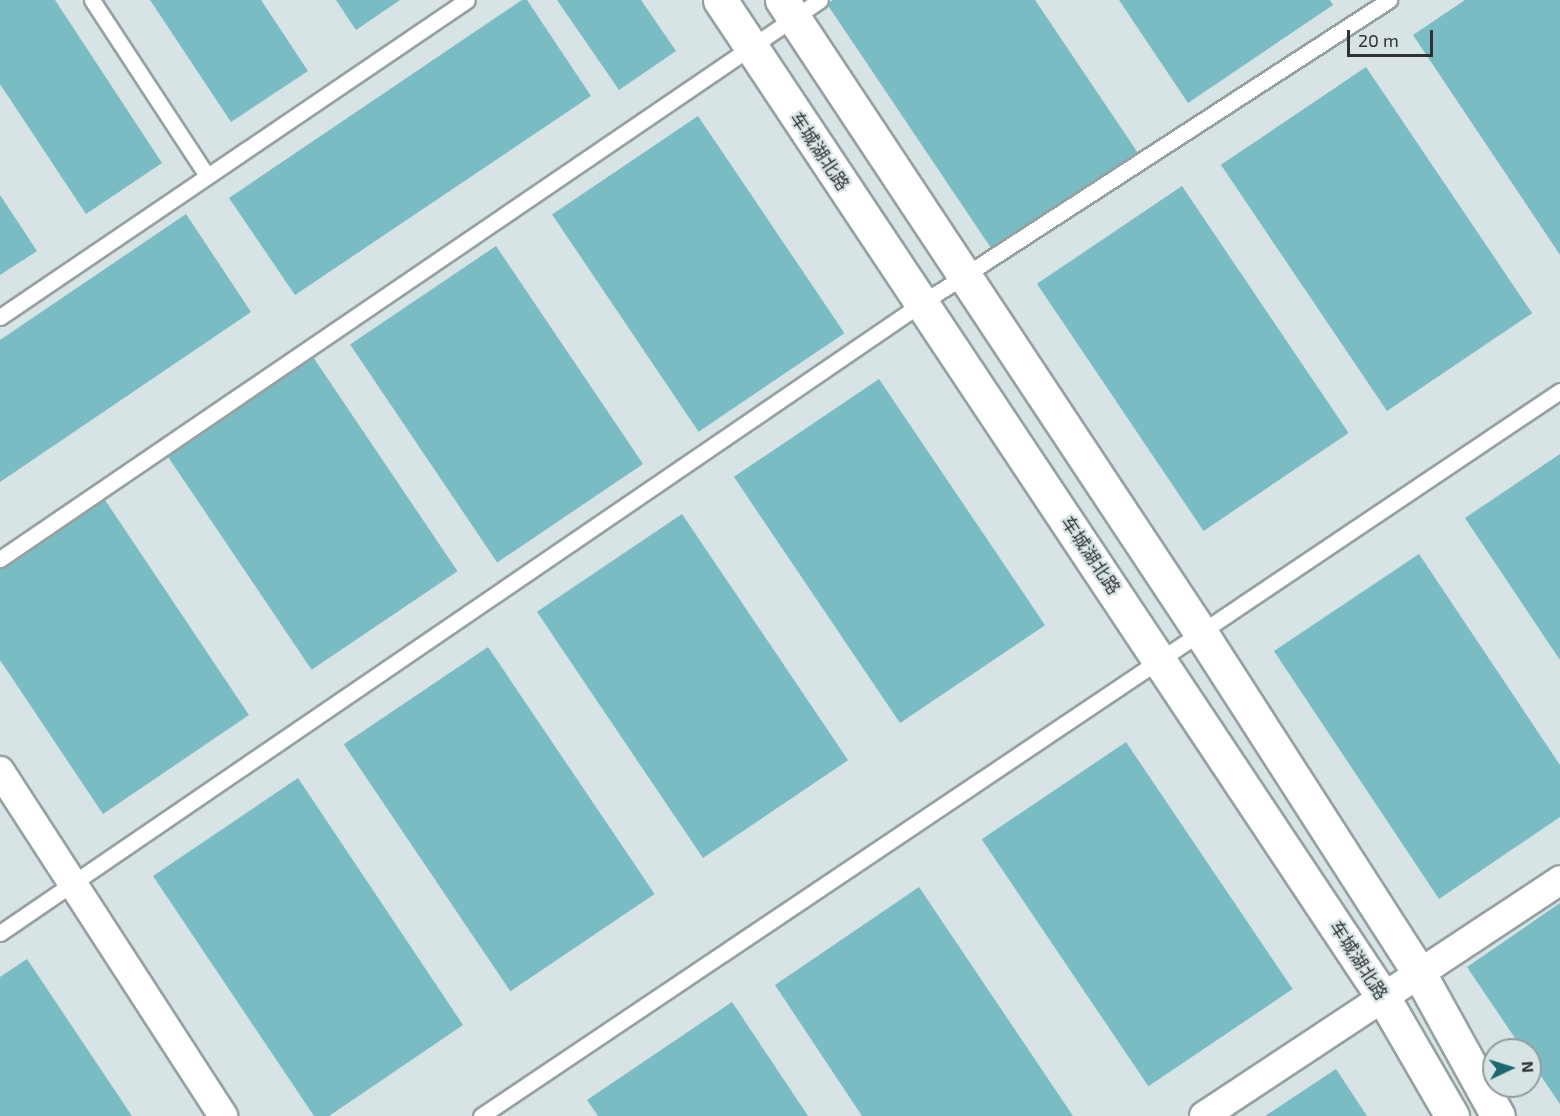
<!DOCTYPE html>
<meta charset="utf-8">
<style>
body{margin:0}
#map{position:relative;width:1560px;height:1116px;overflow:hidden;background:#d7e3e4;font-family:"Exo 2","Noto Sans SC",sans-serif}
div>[style]{position:absolute}
[style*='--x']{left:calc(var(--x)*1px);top:calc(var(--y)*1px);width:calc(var(--w)*1px);rotate:calc(var(--a)*1deg)}
.building>*{inset:0;background:#7abcc3;transform-origin:0 0}
.roads{filter:drop-shadow(2px 0 #96a1a2) drop-shadow(-2px 0 #96a1a2) drop-shadow(0 2px #96a1a2) drop-shadow(0 -2px #96a1a2)}
.lane>*{height:15px;margin:-7.5px;padding:0 7.5px;transform-origin:7.5px;border-radius:7.5px;background:#fff}
.street>*{height:28px;margin:-14px;padding:0 14px;transform-origin:14px;border-radius:14px;background:#fff}
.secondary>*{height:33px;margin:-16.5px;padding:0 16.5px;transform-origin:16.5px;border-radius:16.5px;background:#fff}
span{translate:-50% -50%;white-space:nowrap;text-align:center;line-height:1.15;-webkit-text-stroke:4.5px #d7e3e4;paint-order:stroke}
.street-label{font-size:18px;color:#2e3233}
.north{position:absolute;left:1482px;top:1038px;width:60px;height:60px;box-sizing:border-box;background:#d7e3e4;border:2px solid #939c9d;border-radius:50%;rotate:86deg;font-size:16px;font-weight:700;line-height:24px;text-align:center;color:#2e3233}
.north::after{content:'';display:block;margin:auto;width:21px;height:27px;background:#1d6970;clip-path:polygon(50% 0,100% 100%,50% 72%,0 100%)}
.scale{position:absolute;left:1347px;top:30px;width:86px;height:27px;box-sizing:border-box;border:3px solid #2e3233;border-top:0;padding-left:8px;font-size:18px;line-height:21px;white-space:nowrap;color:#2e3233;-webkit-text-stroke:4px #d7e3e4;paint-order:stroke}
</style>
<div id="map">
<div class="building">
<div style="clip-path:polygon(0 0,55px 0,162px 163px,86px 214px,0 84px)"></div>
<div style="clip-path:polygon(150px 0,261px 0,308px 71px,231px 122px)"></div>
<div style="clip-path:polygon(336px 0,400px 0,356px 30px)"></div>
<div style="clip-path:polygon(522px 0,527px 0,591px 96px,295px 295px,229px 198px)"></div>
<div style="clip-path:polygon(557px 0,641px 0,676px 51px,619px 90px)"></div>
<div style="clip-path:polygon(833px 0,1035px 0,1138px 153px,993px 251px,827px 4px)"></div>
<div style="clip-path:polygon(1119px 0,1330px 0,1333px 5px,1188px 103px)"></div>
<div style="clip-path:polygon(1465px 0,1560px 0,1560px 255px,1413px 35px)"></div>
<div style="left:1366px;top:67px;width:297px;height:175px;rotate:56deg"></div>
<div style="left:698px;top:116px;width:262px;height:176px;rotate:56deg"></div>
<div style="left:1182px;top:186px;width:298px;height:175px;rotate:56deg"></div>
<div style="clip-path:polygon(0 195px,37px 251px,0 275px)"></div>
<div style="clip-path:polygon(186px 214px,251px 312px,0 482px,0 340px)"></div>
<div style="left:496px;top:246px;width:263px;height:176px;rotate:56deg"></div>
<div style="left:311px;top:354px;width:262px;height:176px;rotate:56deg"></div>
<div style="left:879px;top:379px;width:297px;height:175px;rotate:56deg"></div>
<div style="clip-path:polygon(1560px 454px,1560px 660px,1465px 518px)"></div>
<div style="clip-path:polygon(103px 497px,249px 715px,103px 814px,0 660px,0 567px)"></div>
<div style="left:682px;top:514px;width:297px;height:175px;rotate:56deg"></div>
<div style="clip-path:polygon(1419px 554px,1560px 765px,1560px 817px,1439px 899px,1274px 651px)"></div>
<div style="left:488px;top:647px;width:298px;height:174px;rotate:56deg"></div>
<div style="left:1126px;top:742px;width:298px;height:174px;rotate:56deg"></div>
<div style="clip-path:polygon(298px 778px,463px 1025px,329px 1116px,314px 1116px,153px 876px)"></div>
<div style="clip-path:polygon(919px 887px,1073px 1116px,862px 1116px,775px 985px)"></div>
<div style="clip-path:polygon(1560px 903px,1560px 1104px,1530px 1060px,1530px 1050px,1523px 1050px,1467px 967px)"></div>
<div style="clip-path:polygon(27px 959px,132px 1116px,0 1116px,0 977px)"></div>
<div style="clip-path:polygon(732px 1002px,808px 1116px,598px 1116px,587px 1100px)"></div>
<div style="clip-path:polygon(1336px 1069px,1367px 1116px,1265px 1116px)"></div>
</div>
<div class="roads">
<div class="lane">
<div style="--x:92;--y:0;--w:210;--a:56.8"></div>
<div style="--x:0;--y:317;--w:564;--a:-34.17"></div>
<div style="--x:0;--y:559;--w:992;--a:-34.28"></div>
<div style="--x:0;--y:933;--w:1117;--a:-34.34"></div>
<div style="--x:922;--y:303;--w:557;--a:-32.98"></div>
<div style="--x:481;--y:1116;--w:1300;--a:-33.9"></div>
</div>
<div class="street">
<div style="--x:0;--y:771;--w:411;--a:57.1"></div>
<div style="--x:1204;--y:1116;--w:427;--a:-33.5"></div>
</div>
<div class="secondary">
<div style="--x:720;--y:0;--w:1197;--a:56.38"></div>
<div style="--x:1383;--y:997;--w:138;--a:59.9"></div>
<div style="--x:782;--y:0;--w:759;--a:56.5"></div>
<div style="--x:1201;--y:633;--w:404;--a:57.3"></div>
<div style="--x:1419;--y:973;--w:163;--a:61.1"></div>
</div>
</div>
<div class="street-label">
<span style="left:820px;top:151px;rotate:56deg">车城湖北路</span>
<span style="left:1091px;top:555px;rotate:56deg">车城湖北路</span>
<span style="left:1359px;top:960px;rotate:57deg">车城湖北路</span>
</div>
<div class="north">N</div>
<div class="scale">20 m</div>
</div>
